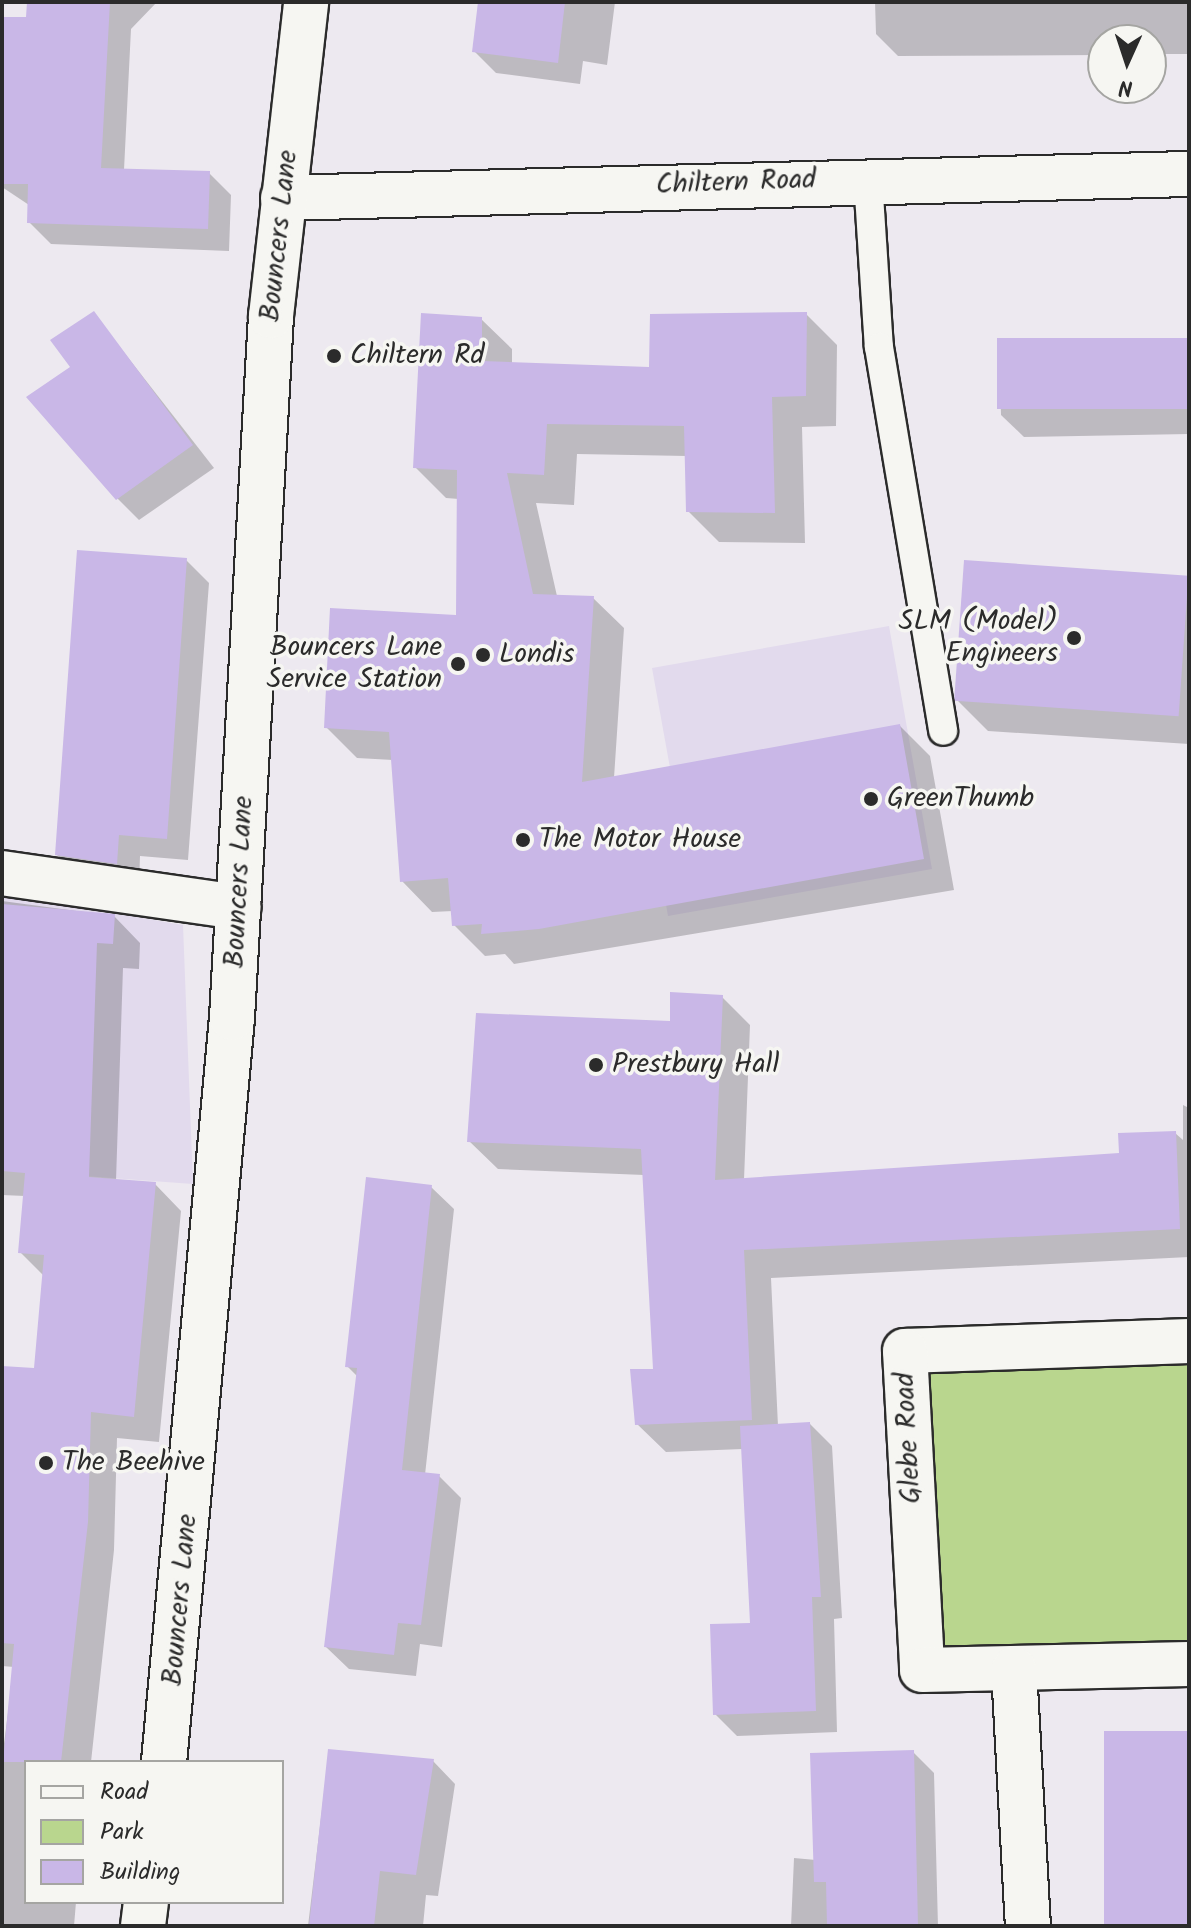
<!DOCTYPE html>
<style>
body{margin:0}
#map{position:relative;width:1191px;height:1928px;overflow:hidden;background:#ede9f0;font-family:Kalam,sans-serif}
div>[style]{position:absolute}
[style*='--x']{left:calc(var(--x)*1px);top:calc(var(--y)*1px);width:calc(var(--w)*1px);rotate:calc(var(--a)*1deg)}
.built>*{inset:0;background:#e2daed}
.green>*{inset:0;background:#b9d68e;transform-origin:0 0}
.shadow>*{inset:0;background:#0003}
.building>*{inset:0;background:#c9b7e7;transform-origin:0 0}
.roads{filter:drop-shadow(2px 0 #2b2b2b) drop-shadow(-2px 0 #2b2b2b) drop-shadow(0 2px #2b2b2b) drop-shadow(0 -2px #2b2b2b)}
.lane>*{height:28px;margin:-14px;padding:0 14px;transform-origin:14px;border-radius:14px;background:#f6f6f2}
.street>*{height:44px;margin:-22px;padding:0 22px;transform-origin:22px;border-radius:22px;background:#f6f6f2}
.secondary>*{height:44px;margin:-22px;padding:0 22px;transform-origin:22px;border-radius:22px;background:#f6f6f2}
.dots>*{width:22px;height:22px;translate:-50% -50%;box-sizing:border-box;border:4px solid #f6f6f2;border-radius:50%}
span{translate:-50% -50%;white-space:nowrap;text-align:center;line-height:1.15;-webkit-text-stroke:7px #f6f6f2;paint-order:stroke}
.street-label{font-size:28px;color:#2b2b2b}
.poi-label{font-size:28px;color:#2b2b2b}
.left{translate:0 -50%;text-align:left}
.right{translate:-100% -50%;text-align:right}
.frame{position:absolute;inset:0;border:4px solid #2b2b2b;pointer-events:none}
.legend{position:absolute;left:24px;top:1760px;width:260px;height:144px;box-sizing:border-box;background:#f6f6f2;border:2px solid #a5a5a2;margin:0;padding:10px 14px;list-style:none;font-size:24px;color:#2b2b2b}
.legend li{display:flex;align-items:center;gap:16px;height:40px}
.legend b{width:40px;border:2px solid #a5a5a2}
.north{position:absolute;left:1087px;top:24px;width:80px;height:80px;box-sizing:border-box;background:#f6f6f2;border:2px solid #a5a5a2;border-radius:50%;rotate:183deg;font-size:22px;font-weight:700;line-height:32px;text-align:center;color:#2b2b2b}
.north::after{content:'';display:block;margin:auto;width:28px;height:36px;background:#2b2b2b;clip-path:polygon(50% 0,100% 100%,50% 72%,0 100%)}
</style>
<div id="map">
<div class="built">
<div style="clip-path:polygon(889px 626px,932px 869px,668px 916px,647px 795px,674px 790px,652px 668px)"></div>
<div style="clip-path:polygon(2px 894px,183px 925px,193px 1184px,2px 1170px)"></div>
</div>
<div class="green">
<div style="left:1189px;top:1341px;width:323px;height:284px;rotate:90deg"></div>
</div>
<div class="shadow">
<div style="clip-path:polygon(29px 2px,157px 2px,131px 29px,124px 170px,209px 173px,231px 195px,229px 251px,51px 244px,29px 222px,29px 205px,2px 187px,2px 62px,28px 20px)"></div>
<div style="clip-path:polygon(482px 2px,615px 2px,607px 65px,583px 61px,580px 84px,496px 73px,474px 51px)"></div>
<div style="clip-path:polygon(875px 2px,1189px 2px,1189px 54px,1151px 54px,1151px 40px,1103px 40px,1103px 55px,898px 56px,876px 34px)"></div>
<div style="clip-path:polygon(94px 314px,214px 468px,139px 520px,117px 498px,73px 368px)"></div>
<div style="clip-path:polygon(806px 314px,837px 345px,836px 426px,802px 427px,805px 543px,719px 542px,688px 511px,687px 456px,577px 454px,574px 505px,536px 503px,557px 596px,593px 598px,624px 628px,614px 778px,900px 726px,930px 756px,954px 890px,514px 964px,505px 954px,485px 956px,454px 925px,453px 911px,432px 912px,402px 881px,393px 760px,357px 758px,326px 727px,458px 617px,459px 499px,446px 498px,415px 467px,481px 319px,512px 349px,512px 364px,651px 369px)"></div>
<div style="clip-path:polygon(1189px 338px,1189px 434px,1024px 437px,1001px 415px,999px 346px)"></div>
<div style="clip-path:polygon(186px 560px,209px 583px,188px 860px,140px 856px,139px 885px,80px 877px,57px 855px)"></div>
<div style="clip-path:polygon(1189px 576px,1189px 744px,988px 731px,957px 700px)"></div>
<div style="clip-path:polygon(2px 901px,114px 916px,140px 943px,139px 969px,123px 968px,116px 1181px,155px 1184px,181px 1211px,159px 1442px,117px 1438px,114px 1550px,91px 1762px,26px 1762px,26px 1902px,76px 1902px,74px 1926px,2px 1926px,2px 1759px,14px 1667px,2px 1666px,2px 1368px,36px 1370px,44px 1276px,20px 1252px,25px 1196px,2px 1195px)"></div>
<div style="clip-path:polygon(722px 997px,750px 1025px,744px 1180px,1121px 1155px,1175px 1133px,1183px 1140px,1183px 1105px,1189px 1108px,1189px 1257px,771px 1278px,778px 1426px,810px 1424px,832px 1446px,842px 1618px,834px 1619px,837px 1732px,737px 1736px,715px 1714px,752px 1625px,743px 1449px,666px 1452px,637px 1424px,656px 1370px,644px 1175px,498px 1169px,469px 1141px)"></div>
<div style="clip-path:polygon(431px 1187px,454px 1209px,425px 1475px,439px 1476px,461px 1498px,442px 1647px,420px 1644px,416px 1676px,349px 1669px,326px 1647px,358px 1377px,347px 1366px)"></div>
<div style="clip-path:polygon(329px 1751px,433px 1761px,455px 1784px,438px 1896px,426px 1895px,423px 1926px,308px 1926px)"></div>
<div style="clip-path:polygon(913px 1752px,934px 1773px,938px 1926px,791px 1926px,794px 1858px,816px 1860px)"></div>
</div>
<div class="building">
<div style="clip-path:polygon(27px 2px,110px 2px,101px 168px,210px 171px,208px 229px,27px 223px,28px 184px,2px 184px,2px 17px,26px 17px)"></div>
<div style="clip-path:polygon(478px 2px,565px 2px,558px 63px,472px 52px)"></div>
<div style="clip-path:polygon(94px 311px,193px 445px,116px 500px,26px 397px,70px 367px,50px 340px)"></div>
<div style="clip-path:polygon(807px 312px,806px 396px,772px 397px,775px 513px,686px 512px,684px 426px,547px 424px,544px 475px,507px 473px,533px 594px,594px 596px,582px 782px,900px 724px,924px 859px,539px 929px,481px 934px,482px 924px,452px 926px,448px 878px,400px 882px,389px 732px,324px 728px,330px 608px,456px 615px,457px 470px,413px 468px,421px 313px,482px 317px,482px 361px,649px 367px,650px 314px)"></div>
<div style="left:1189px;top:338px;width:71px;height:192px;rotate:90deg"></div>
<div style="clip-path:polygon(77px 550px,187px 558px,167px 839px,119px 835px,117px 864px,55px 855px)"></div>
<div style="left:964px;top:560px;width:225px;height:141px;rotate:4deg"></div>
<div style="clip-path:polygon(2px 904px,115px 914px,113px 944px,97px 943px,89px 1177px,156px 1182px,134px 1417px,91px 1412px,88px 1522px,61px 1762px,3px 1762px,14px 1644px,2px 1643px,2px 1366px,34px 1368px,44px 1255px,18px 1253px,25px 1173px,2px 1171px)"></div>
<div style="clip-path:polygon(670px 992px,723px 995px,715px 1180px,1119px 1153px,1118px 1133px,1176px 1131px,1180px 1229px,744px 1250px,752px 1420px,635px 1425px,630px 1369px,653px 1369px,641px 1149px,467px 1142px,476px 1013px,670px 1021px)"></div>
<div style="clip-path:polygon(366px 1177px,432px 1185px,402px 1470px,440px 1474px,421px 1625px,398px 1623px,394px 1655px,324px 1647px,357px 1368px,345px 1367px)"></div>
<div style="clip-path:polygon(810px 1422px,821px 1597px,812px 1597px,816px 1711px,713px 1715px,710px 1624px,750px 1623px,740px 1426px)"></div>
<div style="left:1189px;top:1731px;width:195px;height:85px;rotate:90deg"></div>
<div style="clip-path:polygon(328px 1749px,434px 1759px,416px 1875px,380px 1871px,374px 1926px,309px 1926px)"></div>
<div style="clip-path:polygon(914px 1750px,918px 1925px,827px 1926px,826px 1882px,814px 1882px,810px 1753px)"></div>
</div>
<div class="roads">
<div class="lane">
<div style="--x:868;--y:179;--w:168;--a:86.3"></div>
<div style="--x:879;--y:347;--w:389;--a:80.5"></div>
</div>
<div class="street">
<div style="--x:283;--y:198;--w:906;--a:-1.52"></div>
<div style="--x:2;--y:873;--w:239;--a:8.2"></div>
<div style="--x:1189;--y:1341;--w:284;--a:178"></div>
<div style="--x:905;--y:1351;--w:319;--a:86.9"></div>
<div style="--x:922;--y:1670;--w:267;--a:-1.3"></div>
<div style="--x:1014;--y:1669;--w:257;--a:86.9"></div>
</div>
<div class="secondary">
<div style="--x:164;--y:1762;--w:747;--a:-84.78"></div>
<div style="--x:232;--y:1018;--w:703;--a:-86.82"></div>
<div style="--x:271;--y:316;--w:316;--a:-83.6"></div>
<div style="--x:143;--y:1926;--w:24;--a:-83"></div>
</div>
</div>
<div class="dots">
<div style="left:334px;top:356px;background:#2b2b2b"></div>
<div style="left:1074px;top:638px;background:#2b2b2b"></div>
<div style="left:483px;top:655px;background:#2b2b2b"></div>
<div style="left:458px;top:664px;background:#2b2b2b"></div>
<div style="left:871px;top:799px;background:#2b2b2b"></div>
<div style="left:523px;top:840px;background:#2b2b2b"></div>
<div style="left:596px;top:1065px;background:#2b2b2b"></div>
<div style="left:46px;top:1463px;background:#2b2b2b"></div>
</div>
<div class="street-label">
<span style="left:736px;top:183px;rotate:-2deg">Chiltern Road</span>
<span style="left:280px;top:236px;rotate:-84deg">Bouncers Lane</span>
<span style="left:240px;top:882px;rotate:-87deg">Bouncers Lane</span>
<span style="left:909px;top:1438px;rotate:-93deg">Glebe Road</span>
<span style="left:181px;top:1600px;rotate:-85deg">Bouncers Lane</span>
</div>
<div class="poi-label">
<span class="left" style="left:350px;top:356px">Chiltern Rd</span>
<span class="right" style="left:1058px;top:638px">SLM (Model)<br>Engineers</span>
<span class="right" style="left:442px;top:664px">Bouncers Lane<br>Service Station</span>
<span class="left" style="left:499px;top:655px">Londis</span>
<span class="left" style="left:887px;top:799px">GreenThumb</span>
<span class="left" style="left:539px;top:840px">The Motor House</span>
<span class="left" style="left:612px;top:1065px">Prestbury Hall</span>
<span class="left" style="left:62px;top:1463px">The Beehive</span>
</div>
<div class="frame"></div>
<ul class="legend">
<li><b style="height:10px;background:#f6f6f2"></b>Road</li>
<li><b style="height:22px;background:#b9d68e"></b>Park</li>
<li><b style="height:22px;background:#c9b7e7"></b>Building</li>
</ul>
<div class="north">N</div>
</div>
